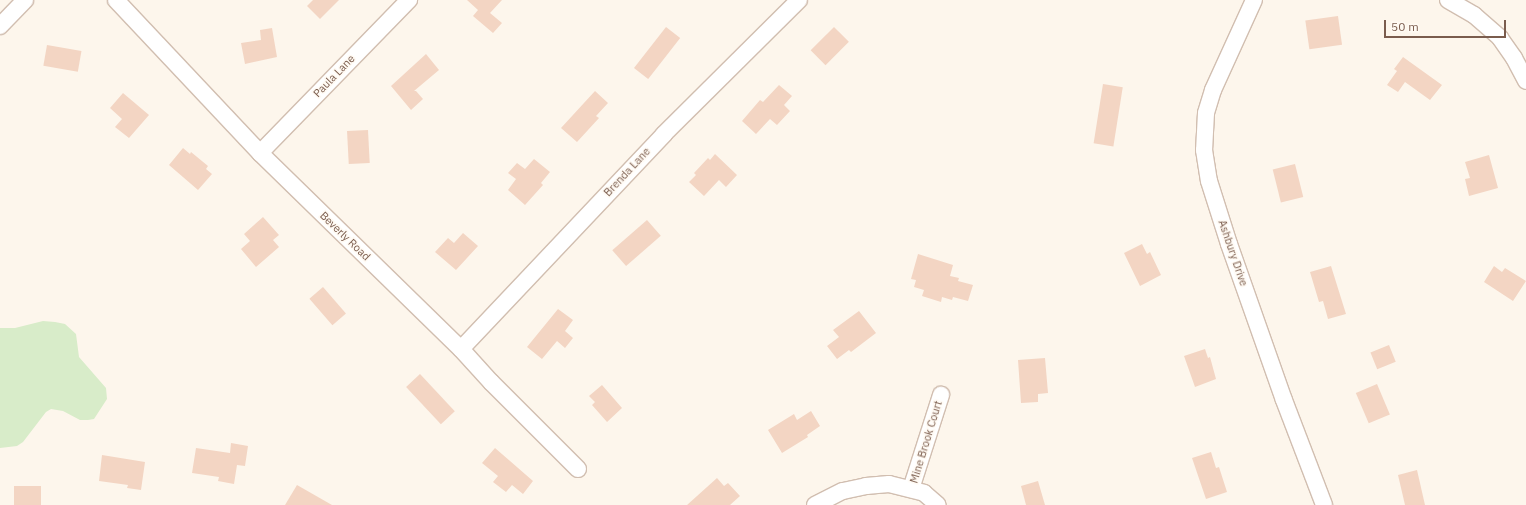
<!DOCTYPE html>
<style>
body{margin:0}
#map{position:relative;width:1526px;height:505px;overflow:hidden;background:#fdf6ec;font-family:"IBM Plex Sans",sans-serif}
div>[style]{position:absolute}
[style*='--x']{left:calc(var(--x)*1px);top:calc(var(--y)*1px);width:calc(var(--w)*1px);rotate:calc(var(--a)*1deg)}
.green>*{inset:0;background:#d8ecc9}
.building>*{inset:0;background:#f3d5c3;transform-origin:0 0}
.roads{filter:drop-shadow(1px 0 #d1beb0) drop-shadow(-1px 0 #d1beb0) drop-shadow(0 1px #d1beb0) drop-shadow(0 -1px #d1beb0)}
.street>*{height:16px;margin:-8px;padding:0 8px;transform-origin:8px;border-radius:8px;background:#fff}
span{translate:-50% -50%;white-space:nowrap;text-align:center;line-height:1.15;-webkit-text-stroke:3px #fffaf3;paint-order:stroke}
.street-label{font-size:11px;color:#7a5c4d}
.scale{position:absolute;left:1384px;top:20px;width:122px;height:18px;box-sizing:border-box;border:2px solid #7a5c4d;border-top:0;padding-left:5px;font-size:12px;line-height:14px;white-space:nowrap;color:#7a5c4d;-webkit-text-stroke:3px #fffaf3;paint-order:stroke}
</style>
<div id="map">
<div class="green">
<div style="clip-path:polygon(43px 321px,55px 322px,65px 324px,76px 334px,79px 357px,106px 388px,107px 399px,94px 419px,88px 420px,80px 420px,63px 411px,51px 409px,46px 412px,23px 442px,17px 446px,0 448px,0 328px,15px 328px)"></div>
</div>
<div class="building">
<div style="clip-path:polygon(313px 0,339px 0,320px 19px,307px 6px)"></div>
<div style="clip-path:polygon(467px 0,502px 0,490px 13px,502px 23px,493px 33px,473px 16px,478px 10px)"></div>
<div style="left:1338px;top:16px;width:29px;height:33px;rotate:82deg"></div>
<div style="left:666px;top:27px;width:18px;height:52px;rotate:38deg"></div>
<div style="left:834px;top:27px;width:21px;height:33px;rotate:45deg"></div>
<div style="clip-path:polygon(272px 28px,277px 57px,245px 64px,241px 43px,261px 40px,260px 30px)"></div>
<div style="left:47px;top:45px;width:35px;height:21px;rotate:10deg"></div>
<div style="clip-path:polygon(426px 54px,439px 70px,414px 91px,416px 91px,423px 99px,411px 110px,391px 86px)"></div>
<div style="clip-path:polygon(1403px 57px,1442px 85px,1430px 100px,1405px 82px,1398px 92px,1387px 85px,1397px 71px,1394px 69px)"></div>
<div style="left:1103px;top:84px;width:20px;height:60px;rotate:9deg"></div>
<div style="clip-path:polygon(779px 85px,792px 96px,784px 105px,790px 111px,777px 125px,770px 119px,756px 134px,742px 121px,760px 100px,763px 102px)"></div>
<div style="clip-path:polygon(595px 91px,608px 103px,596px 116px,599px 118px,577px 142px,561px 128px)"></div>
<div style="clip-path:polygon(123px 93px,149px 115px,129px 138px,115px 127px,122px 119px,110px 108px)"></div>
<div style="left:368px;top:130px;width:33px;height:21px;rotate:87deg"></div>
<div style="clip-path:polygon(183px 148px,190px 154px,191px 152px,208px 166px,206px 169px,212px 174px,198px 190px,169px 165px)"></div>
<div style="clip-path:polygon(715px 154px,737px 175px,726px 187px,719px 180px,704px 196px,689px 182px,696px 175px,694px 173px,708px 158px,710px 160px)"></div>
<div style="clip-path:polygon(1489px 155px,1498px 188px,1469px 196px,1465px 179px,1470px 178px,1465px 162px)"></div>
<div style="clip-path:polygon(534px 159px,550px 172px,541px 183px,543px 185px,525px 205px,508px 190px,516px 179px,508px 173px,517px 163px,525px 169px)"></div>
<div style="left:1295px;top:164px;width:34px;height:23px;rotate:76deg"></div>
<div style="clip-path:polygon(263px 217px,279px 235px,273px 240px,279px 247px,256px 267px,241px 249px,250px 241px,244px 234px)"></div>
<div style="left:647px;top:220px;width:21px;height:46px;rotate:49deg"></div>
<div style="clip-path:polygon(463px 233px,478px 246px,456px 270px,435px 252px,448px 238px,454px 243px)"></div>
<div style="clip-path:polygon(1142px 244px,1147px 254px,1150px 252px,1161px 275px,1140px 286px,1124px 253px)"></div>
<div style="clip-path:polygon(918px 254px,953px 265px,950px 276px,959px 278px,958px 281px,973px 285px,968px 301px,953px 297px,952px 300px,942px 297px,941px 302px,922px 296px,924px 290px,914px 287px,916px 280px,911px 279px)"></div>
<div style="clip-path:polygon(1331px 266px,1346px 314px,1328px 319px,1323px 301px,1319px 302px,1310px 272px)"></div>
<div style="clip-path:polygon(1494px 266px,1502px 272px,1505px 268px,1526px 281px,1513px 301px,1484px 282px)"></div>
<div style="left:323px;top:287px;width:35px;height:18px;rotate:49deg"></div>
<div style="clip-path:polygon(558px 309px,573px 320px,565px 331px,573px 338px,565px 348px,557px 341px,542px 359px,527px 347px)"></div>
<div style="clip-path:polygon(859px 311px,876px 333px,851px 352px,849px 350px,837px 359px,827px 346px,839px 337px,833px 330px)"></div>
<div style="left:1389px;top:345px;width:18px;height:20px;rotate:68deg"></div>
<div style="clip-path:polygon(1205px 349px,1208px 358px,1210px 357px,1216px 379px,1195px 387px,1184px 356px)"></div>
<div style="clip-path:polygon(1045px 358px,1048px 393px,1038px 394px,1038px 402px,1021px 403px,1018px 360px)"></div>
<div style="left:420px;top:374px;width:51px;height:19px;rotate:47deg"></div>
<div style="left:1377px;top:384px;width:33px;height:23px;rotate:67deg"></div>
<div style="clip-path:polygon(602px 385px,622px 408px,607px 422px,592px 405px,595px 402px,589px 396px)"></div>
<div style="clip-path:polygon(811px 411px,820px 426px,807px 435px,808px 437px,782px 453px,768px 430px,794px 414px,797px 420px)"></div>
<div style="clip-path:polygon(231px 443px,248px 446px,245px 466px,237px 465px,234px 484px,218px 481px,219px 477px,192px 473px,196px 448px,230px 453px)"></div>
<div style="clip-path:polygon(495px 448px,533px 481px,523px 494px,512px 485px,506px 492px,493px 482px,498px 476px,482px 463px)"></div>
<div style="clip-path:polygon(1211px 452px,1216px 468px,1219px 467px,1227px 492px,1206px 499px,1192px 458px)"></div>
<div style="clip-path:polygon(102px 455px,145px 462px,141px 490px,127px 488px,128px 485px,99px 481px)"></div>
<div style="clip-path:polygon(1417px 470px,1425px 505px,1405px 505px,1398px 475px)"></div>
<div style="clip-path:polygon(717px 478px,724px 486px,728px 483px,740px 496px,730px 505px,687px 505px)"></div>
<div style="clip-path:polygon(1038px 481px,1045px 505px,1026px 505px,1021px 486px)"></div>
<div style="clip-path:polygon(297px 485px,332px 505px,285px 505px)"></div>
<div style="left:14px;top:486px;width:27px;height:19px"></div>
</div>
<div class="roads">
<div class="street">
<div style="--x:116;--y:0;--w:210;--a:46.7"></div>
<div style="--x:260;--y:153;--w:281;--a:44.3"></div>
<div style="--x:461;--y:349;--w:45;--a:47.7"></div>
<div style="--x:491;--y:382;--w:123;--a:45"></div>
<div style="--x:1254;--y:0;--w:99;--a:114.5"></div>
<div style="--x:1213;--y:90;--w:24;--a:107"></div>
<div style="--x:1206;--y:113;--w:37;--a:93"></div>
<div style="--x:1204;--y:150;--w:31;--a:81"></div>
<div style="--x:1209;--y:181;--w:66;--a:72.4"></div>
<div style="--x:1229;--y:244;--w:165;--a:70.6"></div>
<div style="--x:1284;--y:400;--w:112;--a:69.1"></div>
<div style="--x:1448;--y:0;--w:30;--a:30"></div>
<div style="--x:1474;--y:15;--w:35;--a:41"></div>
<div style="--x:1500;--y:38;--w:24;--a:55"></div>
<div style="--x:1514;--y:58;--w:26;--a:62"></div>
<div style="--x:0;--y:26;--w:36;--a:-46"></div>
<div style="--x:260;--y:153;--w:214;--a:-45.8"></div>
<div style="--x:461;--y:349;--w:296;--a:-46.6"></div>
<div style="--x:664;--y:134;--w:190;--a:-44.8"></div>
<div style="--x:911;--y:489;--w:99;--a:-72.3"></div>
<div style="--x:815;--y:505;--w:31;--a:-27"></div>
<div style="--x:843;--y:491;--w:24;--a:-12"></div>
<div style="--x:866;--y:486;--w:23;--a:-5"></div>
<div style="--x:889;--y:484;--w:36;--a:14"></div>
<div style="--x:924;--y:493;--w:18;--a:41"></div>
</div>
</div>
<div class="street-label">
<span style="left:334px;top:76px;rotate:-46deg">Paula Lane</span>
<span style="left:627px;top:172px;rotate:-47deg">Brenda Lane</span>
<span style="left:345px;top:236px;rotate:44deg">Beverly Road</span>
<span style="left:1233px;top:253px;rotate:71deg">Ashbury Drive</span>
<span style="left:926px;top:442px;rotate:-73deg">Mine Brook Court</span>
</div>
<div class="scale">50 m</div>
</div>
